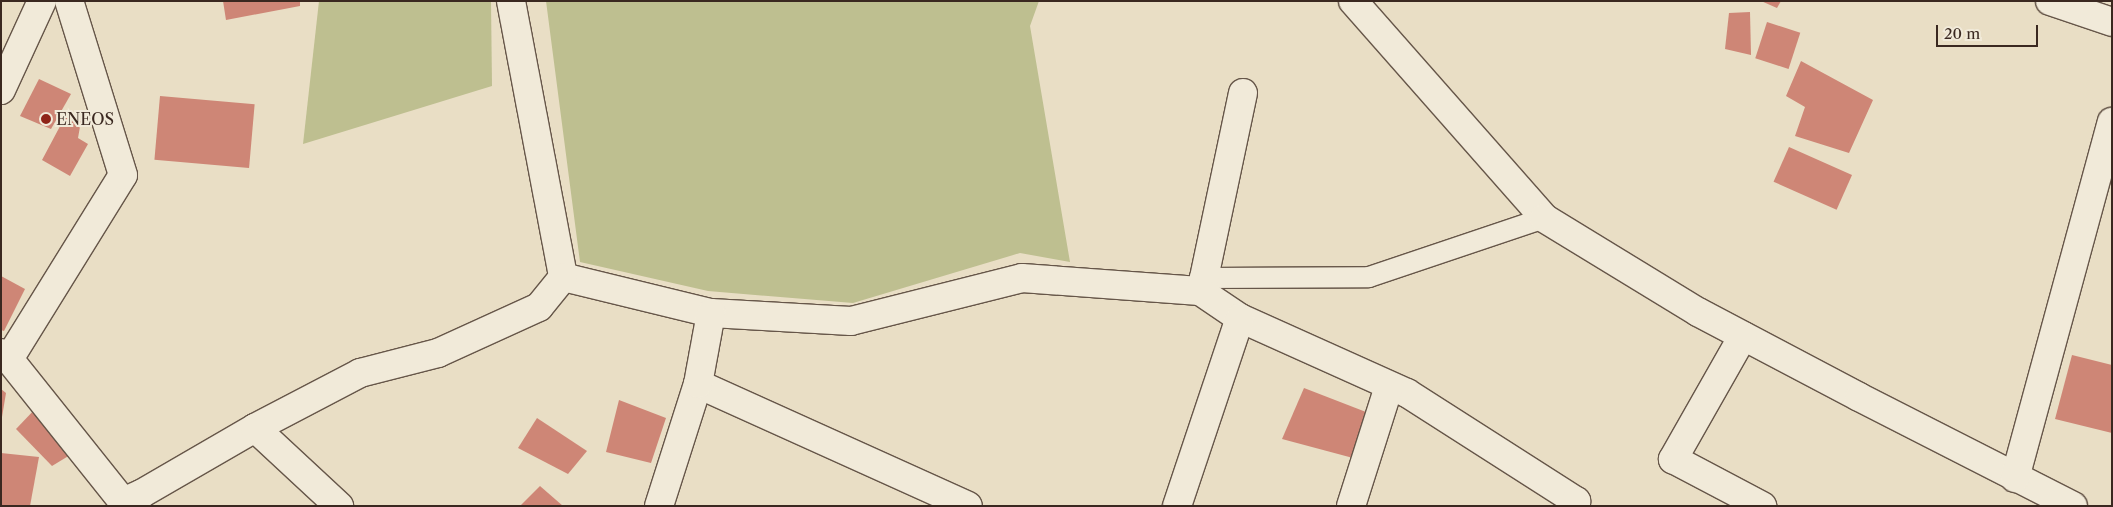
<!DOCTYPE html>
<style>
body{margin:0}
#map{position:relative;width:2113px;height:507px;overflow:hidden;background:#e9dec5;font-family:"Libre Caslon Text",serif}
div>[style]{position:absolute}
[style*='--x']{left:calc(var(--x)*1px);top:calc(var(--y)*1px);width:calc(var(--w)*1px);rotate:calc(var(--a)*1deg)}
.green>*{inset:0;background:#bebf90}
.building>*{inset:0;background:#ce8676;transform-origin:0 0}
.roads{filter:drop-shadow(1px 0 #665649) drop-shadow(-1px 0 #665649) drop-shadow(0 1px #665649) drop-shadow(0 -1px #665649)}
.service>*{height:20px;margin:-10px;padding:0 10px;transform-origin:10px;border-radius:10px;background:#f1ead9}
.minor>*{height:28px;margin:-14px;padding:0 14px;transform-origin:14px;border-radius:14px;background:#f1ead9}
.tertiary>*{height:28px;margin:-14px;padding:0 14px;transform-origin:14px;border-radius:14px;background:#f1ead9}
.secondary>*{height:28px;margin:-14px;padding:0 14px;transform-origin:14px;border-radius:14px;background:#f1ead9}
.dots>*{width:14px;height:14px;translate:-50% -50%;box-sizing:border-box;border:2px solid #f1ead9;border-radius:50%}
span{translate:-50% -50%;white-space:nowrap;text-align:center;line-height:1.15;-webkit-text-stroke:4px #f1ead9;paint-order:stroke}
.poi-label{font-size:16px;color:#3a2820}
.left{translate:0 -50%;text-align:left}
.frame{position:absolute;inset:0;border:2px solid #3a2820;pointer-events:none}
.scale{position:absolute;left:1936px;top:25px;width:102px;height:22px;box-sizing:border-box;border:2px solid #3a2820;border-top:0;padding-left:6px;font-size:15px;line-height:18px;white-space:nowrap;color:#3a2820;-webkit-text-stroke:4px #f1ead9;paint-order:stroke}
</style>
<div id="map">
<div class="green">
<div style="clip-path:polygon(319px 1px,491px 1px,492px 86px,303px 144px)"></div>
<div style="clip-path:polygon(546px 1px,1039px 1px,1030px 26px,1070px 262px,1020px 253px,853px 303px,708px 291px,580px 262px)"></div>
</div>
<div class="building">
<div style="clip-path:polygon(223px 1px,300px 1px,300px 6px,226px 20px)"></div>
<div style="clip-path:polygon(1761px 1px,1781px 1px,1777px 8px)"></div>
<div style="clip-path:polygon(1750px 12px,1751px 55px,1725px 49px,1729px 13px)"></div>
<div style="left:1767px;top:22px;width:35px;height:38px;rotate:18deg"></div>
<div style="clip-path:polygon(1801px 61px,1873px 100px,1849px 153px,1795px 136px,1805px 107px,1786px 96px)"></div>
<div style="clip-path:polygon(39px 79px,71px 94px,51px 129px,20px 116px)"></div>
<div style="left:160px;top:96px;width:95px;height:64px;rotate:5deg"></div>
<div style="clip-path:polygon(66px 115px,81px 121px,78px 138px,88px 144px,70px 176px,42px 160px)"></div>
<div style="left:1789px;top:147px;width:69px;height:38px;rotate:24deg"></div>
<div style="clip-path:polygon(1px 276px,25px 289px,4px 331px,1px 330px)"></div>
<div style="clip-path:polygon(2072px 355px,2112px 365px,2112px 433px,2055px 419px)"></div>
<div style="clip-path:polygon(1304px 388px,1366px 412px,1353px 458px,1282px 439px)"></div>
<div style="clip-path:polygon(1px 389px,6px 393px,1px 423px)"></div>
<div style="clip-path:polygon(619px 400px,666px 418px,651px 463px,606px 452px)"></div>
<div style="clip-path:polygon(37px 407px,75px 452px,52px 466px,16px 429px)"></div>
<div style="clip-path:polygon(537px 418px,587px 451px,568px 474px,518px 448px)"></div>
<div style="clip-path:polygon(1px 453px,39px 457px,30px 506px,1px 506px)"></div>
<div style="clip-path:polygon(540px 486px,563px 506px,520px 506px)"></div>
</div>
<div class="roads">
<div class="service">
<div style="--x:1204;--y:278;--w:165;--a:-0.3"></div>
<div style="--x:1369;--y:277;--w:185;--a:-18.6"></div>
</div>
<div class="minor">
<div style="--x:511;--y:1;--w:281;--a:79.3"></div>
<div style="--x:1353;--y:1;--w:289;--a:48.6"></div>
<div style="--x:1544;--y:218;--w:180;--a:31.4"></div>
<div style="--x:1698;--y:312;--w:182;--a:27.8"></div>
<div style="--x:1859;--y:397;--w:240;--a:27"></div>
<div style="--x:563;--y:277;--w:152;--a:13.7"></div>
<div style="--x:711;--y:313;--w:140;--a:3.3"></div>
<div style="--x:851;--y:321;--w:176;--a:-14.1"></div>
<div style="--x:1022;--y:278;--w:178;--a:4.2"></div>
<div style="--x:1200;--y:291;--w:14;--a:-73"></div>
<div style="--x:1204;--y:278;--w:189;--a:-78.1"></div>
<div style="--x:1200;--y:291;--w:48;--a:34"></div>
<div style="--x:1240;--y:318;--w:183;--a:24.2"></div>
<div style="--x:1407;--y:393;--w:201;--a:32.6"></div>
<div style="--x:1576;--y:501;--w:5;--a:90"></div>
<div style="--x:1743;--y:336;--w:142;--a:119.6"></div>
<div style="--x:1673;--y:459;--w:101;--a:27.8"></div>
<div style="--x:1;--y:353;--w:10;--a:37"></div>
<div style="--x:9;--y:359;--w:183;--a:51.4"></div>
<div style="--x:123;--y:502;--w:20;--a:-24"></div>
<div style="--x:141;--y:494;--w:132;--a:-30.1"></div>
<div style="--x:255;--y:428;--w:119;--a:-27.6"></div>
<div style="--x:360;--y:373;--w:81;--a:-14.4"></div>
<div style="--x:438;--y:353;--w:111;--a:-24.5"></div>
<div style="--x:539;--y:307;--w:38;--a:-51"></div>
<div style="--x:9;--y:359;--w:216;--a:-58.2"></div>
<div style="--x:123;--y:175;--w:182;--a:-107.2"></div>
<div style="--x:698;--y:384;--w:296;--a:24.3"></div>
<div style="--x:255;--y:428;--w:115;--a:42.9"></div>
<div style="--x:2015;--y:478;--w:369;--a:-74.8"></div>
<div style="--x:659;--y:506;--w:128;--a:-72.3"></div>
<div style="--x:698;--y:384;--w:72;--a:-79.6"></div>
<div style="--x:1177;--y:506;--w:198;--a:-71.5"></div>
<div style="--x:1351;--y:506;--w:126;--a:-72.4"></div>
</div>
<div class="tertiary">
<div style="--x:2050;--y:1;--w:65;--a:18.7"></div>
</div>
<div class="secondary">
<div style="--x:1;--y:90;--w:98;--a:-65.3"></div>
</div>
</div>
<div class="dots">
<div style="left:46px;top:119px;background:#8f2418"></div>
</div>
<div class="poi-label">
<span class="left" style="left:56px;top:119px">ENEOS</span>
</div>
<div class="frame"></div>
<div class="scale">20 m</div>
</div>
